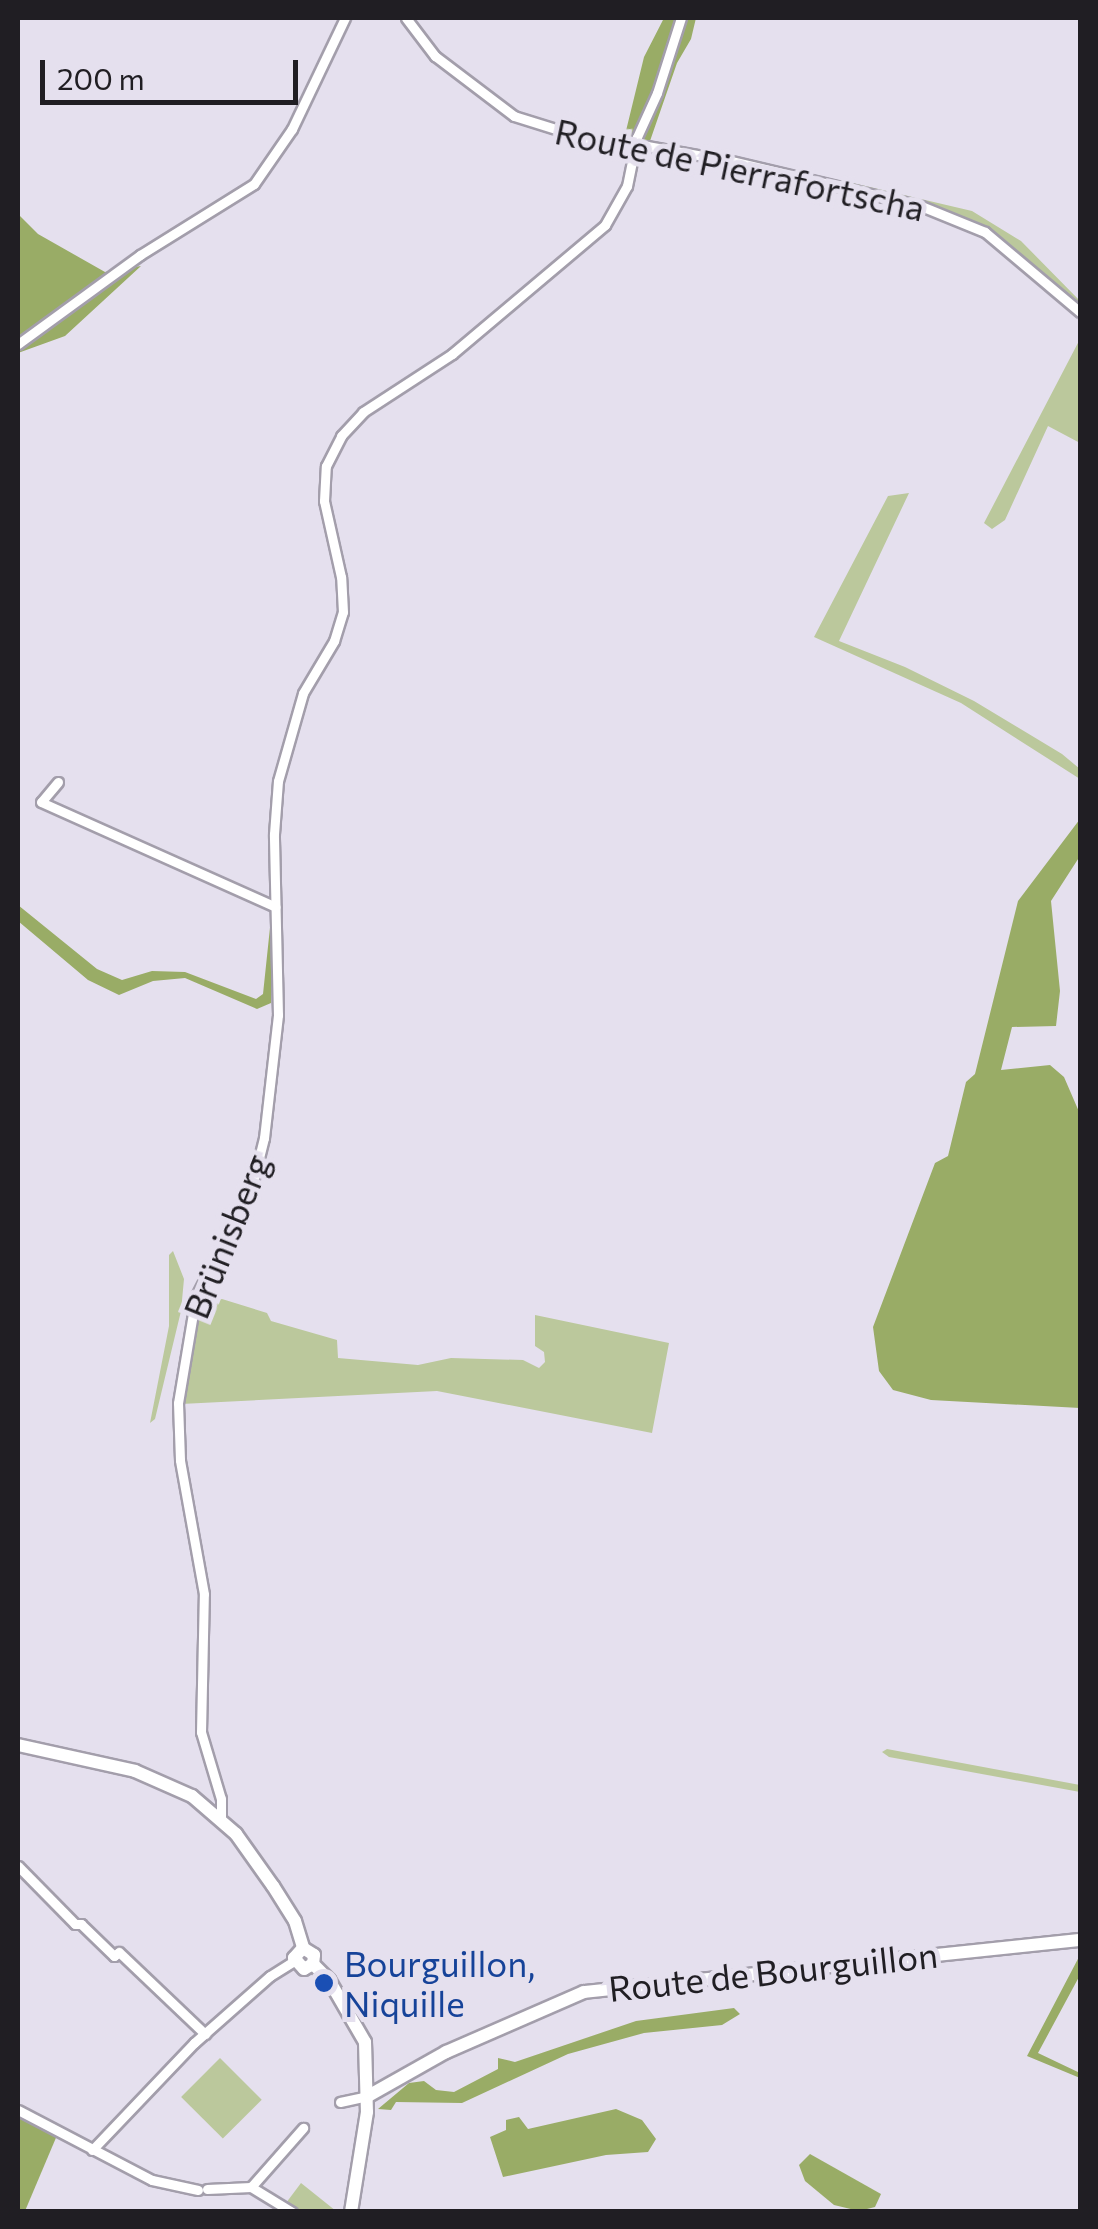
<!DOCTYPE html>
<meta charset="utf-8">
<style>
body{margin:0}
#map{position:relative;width:1098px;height:2229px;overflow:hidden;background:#e5e0ee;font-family:Commissioner,sans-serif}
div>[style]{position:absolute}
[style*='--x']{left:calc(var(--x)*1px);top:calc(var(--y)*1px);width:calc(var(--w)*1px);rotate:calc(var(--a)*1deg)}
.green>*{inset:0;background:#bbc89c;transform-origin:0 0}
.forest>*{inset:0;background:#99ac66}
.roads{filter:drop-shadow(2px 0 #a39eab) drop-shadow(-2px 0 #a39eab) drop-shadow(0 2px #a39eab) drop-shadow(0 -2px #a39eab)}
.street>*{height:9px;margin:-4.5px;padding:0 4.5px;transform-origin:4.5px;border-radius:4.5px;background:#fff}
.secondary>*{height:12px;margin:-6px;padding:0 6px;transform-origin:6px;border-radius:6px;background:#fff}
.dots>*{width:28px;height:28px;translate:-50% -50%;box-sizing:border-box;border:5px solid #e5e0ee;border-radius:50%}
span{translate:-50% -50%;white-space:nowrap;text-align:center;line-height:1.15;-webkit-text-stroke:10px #e5e0ee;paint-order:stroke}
.street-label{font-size:35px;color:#201e23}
.transit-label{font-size:35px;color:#164399}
.left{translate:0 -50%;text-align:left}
.frame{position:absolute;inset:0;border:20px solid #201e23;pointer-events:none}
.scale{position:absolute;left:40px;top:60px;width:258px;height:45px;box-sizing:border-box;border:5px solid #201e23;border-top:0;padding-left:12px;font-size:30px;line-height:35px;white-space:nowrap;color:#201e23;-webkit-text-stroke:8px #e5e0ee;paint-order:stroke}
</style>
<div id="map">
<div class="green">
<div style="clip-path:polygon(840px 180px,972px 211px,1021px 241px,1080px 301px,1080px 309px,987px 229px,922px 203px)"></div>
<div style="clip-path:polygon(1080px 339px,1080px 443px,1048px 426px,1005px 520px,992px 529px,984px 523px)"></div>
<div style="clip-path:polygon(909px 493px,839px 641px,905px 667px,974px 701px,1062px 754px,1080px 769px,1080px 779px,961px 703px,814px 637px,888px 496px)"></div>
<div style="clip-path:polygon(173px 1251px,184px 1279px,181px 1311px,155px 1419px,150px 1423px,169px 1326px,169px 1255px)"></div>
<div style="clip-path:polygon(222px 1299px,267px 1313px,271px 1321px,337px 1340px,338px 1358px,418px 1365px,451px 1358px,523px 1360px,539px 1368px,545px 1362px,544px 1352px,535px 1346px,535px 1315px,669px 1343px,652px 1433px,437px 1391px,181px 1404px,195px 1311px,201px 1303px)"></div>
<div style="clip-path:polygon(887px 1749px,1080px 1785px,1080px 1792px,889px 1757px,882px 1752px)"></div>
<div style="left:220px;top:2058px;width:59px;height:55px;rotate:45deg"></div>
<div style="clip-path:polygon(301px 2183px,336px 2211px,302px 2211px,286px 2203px)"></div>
</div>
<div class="forest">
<div style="clip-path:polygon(664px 18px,696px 18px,691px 39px,677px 63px,650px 141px,624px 139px,644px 57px)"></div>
<div style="clip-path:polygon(18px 214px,38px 234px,105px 272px,141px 266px,65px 336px,18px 353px)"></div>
<div style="clip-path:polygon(1080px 819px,1080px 856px,1051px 901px,1060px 991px,1056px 1026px,1012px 1027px,1001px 1070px,1050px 1065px,1064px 1077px,1080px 1114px,1080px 1408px,931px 1400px,893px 1390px,879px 1371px,873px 1327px,935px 1163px,948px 1156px,966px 1082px,975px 1074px,1018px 901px)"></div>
<div style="clip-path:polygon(18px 905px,97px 969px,122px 980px,152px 971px,185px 972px,256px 999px,263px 994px,271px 918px,271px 1003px,257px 1009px,185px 978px,153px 981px,119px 995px,88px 980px,18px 921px)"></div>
<div style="clip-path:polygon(1080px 1955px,1080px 1975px,1038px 2053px,1080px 2073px,1080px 2078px,1027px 2056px)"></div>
<div style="clip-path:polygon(734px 2008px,740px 2014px,722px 2025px,644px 2033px,568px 2054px,462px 2103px,396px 2102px,391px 2110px,378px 2109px,409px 2083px,424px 2081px,436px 2090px,454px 2092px,498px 2069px,498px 2058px,515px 2062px,636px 2021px)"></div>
<div style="clip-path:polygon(616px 2109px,642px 2120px,656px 2139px,648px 2152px,606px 2155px,503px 2177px,490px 2137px,506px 2130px,506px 2120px,519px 2117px,528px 2129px)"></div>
<div style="clip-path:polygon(18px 2112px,58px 2133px,25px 2211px,18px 2212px)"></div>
<div style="clip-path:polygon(810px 2154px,881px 2194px,875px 2207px,859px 2211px,834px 2205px,805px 2181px,799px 2165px)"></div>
</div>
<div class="roads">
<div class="street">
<div style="--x:406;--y:18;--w:48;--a:52.7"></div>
<div style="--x:435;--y:56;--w:99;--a:37.2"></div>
<div style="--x:514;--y:116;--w:97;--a:17.3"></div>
<div style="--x:607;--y:145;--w:40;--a:1.4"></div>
<div style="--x:647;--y:146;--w:85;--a:10.1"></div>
<div style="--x:731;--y:161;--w:195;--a:13.3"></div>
<div style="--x:921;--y:206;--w:69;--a:22.1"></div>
<div style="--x:985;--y:232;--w:124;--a:40.1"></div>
<div style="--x:18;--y:344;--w:151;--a:-36.1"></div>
<div style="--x:140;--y:255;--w:134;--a:-31.9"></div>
<div style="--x:254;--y:184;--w:67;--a:-55.4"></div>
<div style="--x:292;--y:129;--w:123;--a:-64.5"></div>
<div style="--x:58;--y:782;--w:26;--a:130"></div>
<div style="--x:41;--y:802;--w:257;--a:24.1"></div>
<div style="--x:221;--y:1818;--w:19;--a:-90"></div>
<div style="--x:221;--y:1799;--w:70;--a:-106.6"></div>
<div style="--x:201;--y:1732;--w:138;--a:-88.8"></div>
<div style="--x:204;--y:1594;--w:136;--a:-100.2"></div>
<div style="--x:180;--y:1460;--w:57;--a:-92"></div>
<div style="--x:178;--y:1403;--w:109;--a:-80.5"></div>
<div style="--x:196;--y:1296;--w:119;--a:-62.6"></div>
<div style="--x:251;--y:1190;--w:54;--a:-76"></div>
<div style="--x:264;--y:1138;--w:124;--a:-83.5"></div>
<div style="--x:278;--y:1015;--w:181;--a:-91.3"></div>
<div style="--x:274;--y:834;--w:53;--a:-85.7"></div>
<div style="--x:278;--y:781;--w:91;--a:-74.1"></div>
<div style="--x:303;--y:693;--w:61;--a:-59.2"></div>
<div style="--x:334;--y:641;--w:30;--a:-73"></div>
<div style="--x:343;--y:612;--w:35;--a:-93"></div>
<div style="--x:341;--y:577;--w:78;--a:-102.6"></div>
<div style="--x:324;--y:501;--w:35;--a:-87"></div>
<div style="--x:326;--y:466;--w:34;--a:-63"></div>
<div style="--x:341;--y:436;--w:33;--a:-47"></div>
<div style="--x:363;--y:412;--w:106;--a:-33.1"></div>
<div style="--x:452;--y:354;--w:200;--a:-40.1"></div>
<div style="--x:605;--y:225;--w:45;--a:-60.6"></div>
<div style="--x:627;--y:186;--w:50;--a:-78.5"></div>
<div style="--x:637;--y:137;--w:48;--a:-65.6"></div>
<div style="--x:657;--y:93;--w:79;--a:-72.3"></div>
<div style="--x:18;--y:1866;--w:81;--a:45.5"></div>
<div style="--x:75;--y:1924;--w:6;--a:0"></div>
<div style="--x:81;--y:1924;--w:46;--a:44.1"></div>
<div style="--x:114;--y:1956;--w:6;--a:-39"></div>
<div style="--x:119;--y:1952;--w:119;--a:43.6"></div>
<div style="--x:340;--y:2102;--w:29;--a:-12"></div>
<div style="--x:18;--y:2110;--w:151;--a:27.6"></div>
<div style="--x:152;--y:2180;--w:47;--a:12.3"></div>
<div style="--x:92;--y:2150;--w:148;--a:-46.4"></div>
<div style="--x:194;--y:2043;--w:101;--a:-41.4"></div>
<div style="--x:270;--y:1976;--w:28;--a:-32"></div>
<div style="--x:251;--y:2187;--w:79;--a:-48.6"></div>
<div style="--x:207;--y:2189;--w:44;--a:-2.6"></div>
<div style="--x:251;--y:2187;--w:48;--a:31.4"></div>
</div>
<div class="secondary">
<div style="--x:18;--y:1745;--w:120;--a:12.5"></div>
<div style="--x:135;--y:1771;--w:62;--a:23.7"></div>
<div style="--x:192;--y:1796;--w:58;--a:40.8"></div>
<div style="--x:236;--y:1834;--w:64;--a:54.6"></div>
<div style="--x:273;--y:1886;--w:41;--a:57.8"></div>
<div style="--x:295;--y:1921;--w:28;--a:73"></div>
<div style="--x:303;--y:1948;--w:13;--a:32"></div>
<div style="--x:314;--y:1955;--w:9;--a:96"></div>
<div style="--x:313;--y:1964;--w:10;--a:151"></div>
<div style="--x:304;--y:1969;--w:15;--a:-132"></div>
<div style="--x:294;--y:1958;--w:13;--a:-48"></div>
<div style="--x:313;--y:1964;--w:23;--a:45"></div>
<div style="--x:329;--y:1980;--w:72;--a:59.9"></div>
<div style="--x:365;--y:2042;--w:70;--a:88.4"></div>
<div style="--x:367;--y:2112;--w:101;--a:99.1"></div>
<div style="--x:368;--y:2096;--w:90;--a:-29.4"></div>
<div style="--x:446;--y:2052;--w:150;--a:-23.5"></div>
<div style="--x:584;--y:1992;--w:499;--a:-6"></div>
</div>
</div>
<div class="dots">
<div style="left:324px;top:1983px;background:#1a4fb4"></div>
</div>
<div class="street-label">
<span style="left:740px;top:169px;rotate:12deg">Route de Pierrafortscha</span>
<span style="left:226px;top:1236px;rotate:-68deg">Brünisberg</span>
<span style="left:773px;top:1971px;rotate:-6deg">Route de Bourguillon</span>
</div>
<div class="transit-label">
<span class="left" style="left:344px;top:1983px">Bourguillon,<br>Niquille</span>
</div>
<div class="frame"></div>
<div class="scale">200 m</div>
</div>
